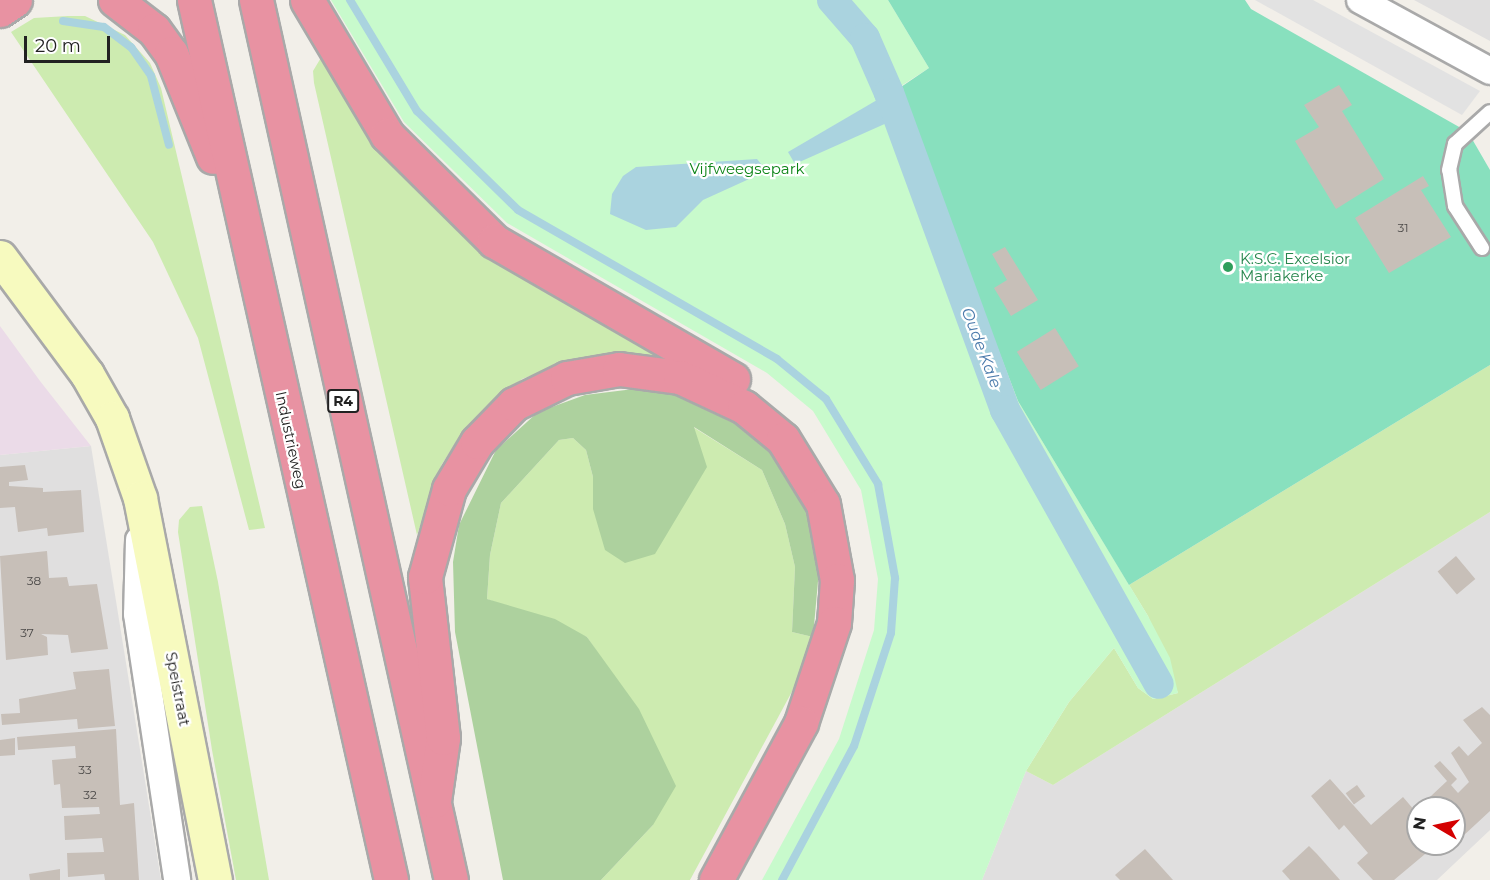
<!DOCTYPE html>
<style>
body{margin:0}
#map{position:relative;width:1490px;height:880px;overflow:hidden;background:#f2efe9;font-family:Montserrat,sans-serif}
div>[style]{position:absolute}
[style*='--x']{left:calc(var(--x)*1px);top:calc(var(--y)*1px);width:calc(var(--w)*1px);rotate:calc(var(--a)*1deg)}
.residential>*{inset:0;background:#e0dfdf}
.industrial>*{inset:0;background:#ebdbe8}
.grass>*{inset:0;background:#cdebb0}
.forest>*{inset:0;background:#add19e}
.park>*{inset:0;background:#c8facc}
.pitch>*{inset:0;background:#88e0be}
.parking>*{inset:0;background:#e2e2e2}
.water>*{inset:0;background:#aad3df}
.stream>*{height:8px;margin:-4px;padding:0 4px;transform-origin:4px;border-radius:4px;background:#aad3df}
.canal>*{height:30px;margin:-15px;padding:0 15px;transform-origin:15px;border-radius:15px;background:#aad3df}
.building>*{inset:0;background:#c7bfb8;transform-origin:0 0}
.roads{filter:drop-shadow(2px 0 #a9a9a9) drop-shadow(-2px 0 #a9a9a9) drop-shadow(0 2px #a9a9a9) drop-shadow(0 -2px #a9a9a9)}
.lane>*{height:14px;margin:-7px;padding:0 7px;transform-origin:7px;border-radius:7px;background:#fff}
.street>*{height:26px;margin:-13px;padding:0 13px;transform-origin:13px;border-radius:13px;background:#fff}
.secondary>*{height:33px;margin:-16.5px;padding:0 16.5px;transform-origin:16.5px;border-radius:16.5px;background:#f7fabf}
.highway>*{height:33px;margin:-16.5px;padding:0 16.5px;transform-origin:16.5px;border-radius:16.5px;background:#e892a2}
.dots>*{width:16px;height:16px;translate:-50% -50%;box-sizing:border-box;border:3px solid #fff;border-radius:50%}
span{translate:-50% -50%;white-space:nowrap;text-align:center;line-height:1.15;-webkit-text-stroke:4.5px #fff;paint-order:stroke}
.number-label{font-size:12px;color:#4b4948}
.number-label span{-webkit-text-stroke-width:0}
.shield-label span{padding:2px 4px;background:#fff;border:2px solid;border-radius:4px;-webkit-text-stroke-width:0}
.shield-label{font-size:14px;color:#222;font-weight:700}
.park-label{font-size:15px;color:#0c8416}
.leisure-label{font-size:15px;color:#27864d}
.left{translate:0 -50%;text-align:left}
.street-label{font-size:15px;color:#222}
.water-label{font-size:16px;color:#4a7aab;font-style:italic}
.north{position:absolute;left:1406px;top:796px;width:60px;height:60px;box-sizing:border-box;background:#fff;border:2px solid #a7a7a7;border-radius:50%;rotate:279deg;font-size:16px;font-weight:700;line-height:24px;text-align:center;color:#222}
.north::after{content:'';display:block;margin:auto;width:21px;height:27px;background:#d40000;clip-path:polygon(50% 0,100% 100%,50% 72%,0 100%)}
.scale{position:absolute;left:24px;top:36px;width:86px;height:27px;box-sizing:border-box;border:3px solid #222;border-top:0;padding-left:8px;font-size:18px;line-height:21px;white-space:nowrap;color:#222;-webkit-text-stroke:4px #fff;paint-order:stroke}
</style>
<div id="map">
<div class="residential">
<div style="clip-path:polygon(1414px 0,1490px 0,1490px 41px)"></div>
<div style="clip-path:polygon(91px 446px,161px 880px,0 880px,0 455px)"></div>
<div style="clip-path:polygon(evenodd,1490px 512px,1490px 830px,1437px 880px,982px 880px,1026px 771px,1053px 785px,1490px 512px,1418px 808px,1454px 808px,1454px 844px,1418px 844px,1418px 808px)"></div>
</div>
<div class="industrial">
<div style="clip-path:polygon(0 326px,40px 381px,91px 446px,0 455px)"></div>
</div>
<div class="grass">
<div style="clip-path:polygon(68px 16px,85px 16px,125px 35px,150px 63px,161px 88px,265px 528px,249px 530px,198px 338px,153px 242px,11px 32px,34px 18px)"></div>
<div style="clip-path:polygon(325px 51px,406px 170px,677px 359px,567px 362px,522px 379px,465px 429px,442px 464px,417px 535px,314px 83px,313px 71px)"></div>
<div style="clip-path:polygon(1490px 365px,1490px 512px,1053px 785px,1026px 771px,1069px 702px,1114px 648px,1138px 688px,1153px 699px,1178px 693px,1148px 616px,1129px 585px)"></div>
<div style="clip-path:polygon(693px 427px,762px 470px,785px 524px,795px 567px,792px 632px,813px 637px,795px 686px,690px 880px,601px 880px,653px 825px,603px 661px,587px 637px,487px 599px,490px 555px,501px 503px,559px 440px,573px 438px,586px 450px,593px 477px,593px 509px)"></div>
<div style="clip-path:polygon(202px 506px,218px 582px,269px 880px,236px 880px,212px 750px,178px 532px,179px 520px,190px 507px)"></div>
</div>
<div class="forest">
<div style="clip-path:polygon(650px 387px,691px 394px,763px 434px,813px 515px,819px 570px,813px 637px,792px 632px,795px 567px,785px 524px,762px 470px,694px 427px,707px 467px,655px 554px,625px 563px,605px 550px,593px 509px,593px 477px,586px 450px,573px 438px,559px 440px,501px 503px,490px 555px,487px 599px,555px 619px,587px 637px,639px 709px,676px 786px,653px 825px,601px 880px,503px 880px,455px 632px,453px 562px,459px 525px,496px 450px,538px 412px,585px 395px)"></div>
</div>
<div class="park">
<div style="clip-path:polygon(331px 0,888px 0,929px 68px,898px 88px,1018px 401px,1148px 616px,1170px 658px,1178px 693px,1153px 699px,1138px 688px,1114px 648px,1069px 702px,1026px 771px,982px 880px,762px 880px,839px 739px,874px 630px,878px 579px,861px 490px,813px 411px,767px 373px,507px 223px,404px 122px)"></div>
</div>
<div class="pitch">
<div style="clip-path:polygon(888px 0,1245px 0,1251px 9px,1468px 132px,1490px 170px,1490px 365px,1129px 585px,1018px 401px,898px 89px,929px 68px)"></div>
</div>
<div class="parking">
<div style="clip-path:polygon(1255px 0,1313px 0,1480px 91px,1462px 115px)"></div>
</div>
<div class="water">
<div style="clip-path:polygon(889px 93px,898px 118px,795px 164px,788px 152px)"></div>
<div style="clip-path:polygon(757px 159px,767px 171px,703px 200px,676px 227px,646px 230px,610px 214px,612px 194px,623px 176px,636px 167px)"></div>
</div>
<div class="stream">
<div style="--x:350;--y:0;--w:130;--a:58.9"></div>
<div style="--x:417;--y:111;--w:141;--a:44.4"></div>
<div style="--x:518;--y:210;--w:299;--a:29.9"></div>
<div style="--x:777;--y:359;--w:63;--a:39.2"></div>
<div style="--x:826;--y:399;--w:100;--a:58.5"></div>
<div style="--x:878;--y:484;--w:96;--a:79.7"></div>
<div style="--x:895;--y:578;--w:55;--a:94.2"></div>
<div style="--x:891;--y:633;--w:119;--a:108.1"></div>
<div style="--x:854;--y:746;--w:152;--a:118.2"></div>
<div style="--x:63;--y:21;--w:41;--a:8.3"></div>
<div style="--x:104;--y:27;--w:34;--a:37"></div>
<div style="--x:131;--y:47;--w:35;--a:55"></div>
<div style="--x:151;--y:76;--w:71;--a:75.4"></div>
</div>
<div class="canal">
<div style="--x:832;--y:0;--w:50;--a:49"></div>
<div style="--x:865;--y:38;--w:60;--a:66.4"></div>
<div style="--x:889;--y:93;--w:338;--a:69.9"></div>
<div style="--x:1005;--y:410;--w:314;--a:60.7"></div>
</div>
<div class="building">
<div style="clip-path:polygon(1339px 85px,1352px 105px,1342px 111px,1384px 179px,1336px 209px,1295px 141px,1319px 127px,1304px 105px)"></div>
<div style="clip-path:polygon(1423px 176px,1429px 186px,1421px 190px,1451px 237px,1389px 273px,1355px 218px)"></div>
<div style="clip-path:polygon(1005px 247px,1038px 300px,1011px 316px,994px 288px,1007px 280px,992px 254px)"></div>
<div style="left:1055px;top:328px;width:45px;height:45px;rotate:58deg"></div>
<div style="clip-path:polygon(25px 465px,28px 480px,9px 482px,9px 486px,43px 488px,43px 492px,81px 490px,84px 532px,48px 536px,47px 528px,18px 532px,15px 507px,0 508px,0 467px)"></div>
<div style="clip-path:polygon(47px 551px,49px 578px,67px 577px,69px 586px,97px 584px,108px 649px,71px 653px,68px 635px,41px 634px,47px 637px,48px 655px,6px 660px,0 556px)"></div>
<div style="left:1456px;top:556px;width:30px;height:24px;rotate:50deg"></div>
<div style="clip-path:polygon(109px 669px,115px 726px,78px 729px,77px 719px,2px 725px,1px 714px,20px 713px,19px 699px,76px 689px,73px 672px)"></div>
<div style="clip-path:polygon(1482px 707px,1490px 715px,1490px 811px,1449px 849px,1444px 844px,1454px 844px,1454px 808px,1418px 808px,1418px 844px,1437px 844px,1394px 880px,1373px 880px,1357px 863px,1368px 853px,1344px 825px,1339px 830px,1311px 796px,1330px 779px,1371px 825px,1403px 797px,1415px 811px,1447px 781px,1434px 766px,1440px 761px,1457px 779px,1451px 785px,1458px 793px,1469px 782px,1451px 753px,1459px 746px,1468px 756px,1482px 743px,1463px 720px)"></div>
<div style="clip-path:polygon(116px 729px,120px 805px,134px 803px,139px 880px,105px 880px,104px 874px,68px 877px,67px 853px,104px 852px,102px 838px,65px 840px,64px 816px,100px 814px,99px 807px,62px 808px,60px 784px,54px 785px,52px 760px,76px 758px,75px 746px,18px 750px,17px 737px)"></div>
<div style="clip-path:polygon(15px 738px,15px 755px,0 756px,0 740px)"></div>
<div style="left:1357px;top:785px;width:14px;height:14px;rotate:54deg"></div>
<div style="clip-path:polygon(1309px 846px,1317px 854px,1340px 880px,1290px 880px,1282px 871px)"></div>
<div style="clip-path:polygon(1145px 849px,1173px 880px,1120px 880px,1115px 875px)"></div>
<div style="clip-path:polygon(60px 869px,60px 880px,30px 880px,29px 874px)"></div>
</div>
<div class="roads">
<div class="lane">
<div style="--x:1482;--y:248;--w:50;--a:-122.7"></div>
<div style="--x:1455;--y:206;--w:36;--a:-99"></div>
<div style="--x:1449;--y:170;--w:27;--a:-77"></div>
<div style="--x:1455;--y:144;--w:47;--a:-42.4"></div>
</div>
<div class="street">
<div style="--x:1360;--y:0;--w:148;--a:28.6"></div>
<div style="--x:139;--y:540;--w:74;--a:91.5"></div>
<div style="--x:137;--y:614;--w:269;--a:81.4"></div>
</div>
<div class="secondary">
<div style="--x:0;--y:257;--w:146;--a:53.4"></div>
<div style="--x:87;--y:374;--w:51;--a:60.4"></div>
<div style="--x:112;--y:418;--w:85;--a:70.7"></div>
<div style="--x:140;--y:498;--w:389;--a:78.9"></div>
</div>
<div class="highway">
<div style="--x:115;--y:0;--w:49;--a:37.6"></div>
<div style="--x:154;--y:30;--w:29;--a:54"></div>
<div style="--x:171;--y:53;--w:112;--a:68"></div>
<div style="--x:194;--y:0;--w:902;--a:77.38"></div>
<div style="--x:256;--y:0;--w:901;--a:77.51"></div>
<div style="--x:307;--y:0;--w:157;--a:59.3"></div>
<div style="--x:387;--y:135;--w:151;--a:44.7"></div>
<div style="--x:494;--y:241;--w:276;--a:30"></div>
<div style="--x:0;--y:10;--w:18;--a:-34"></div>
<div style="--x:434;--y:801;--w:64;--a:-81.9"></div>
<div style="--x:443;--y:738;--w:162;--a:-96.4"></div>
<div style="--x:425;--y:577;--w:91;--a:-74.7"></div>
<div style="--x:449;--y:489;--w:55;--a:-59.2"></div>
<div style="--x:477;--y:442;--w:53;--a:-45.8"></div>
<div style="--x:514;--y:404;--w:59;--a:-26.1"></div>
<div style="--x:567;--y:378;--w:53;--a:-9.8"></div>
<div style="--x:619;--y:369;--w:62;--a:7.5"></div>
<div style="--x:680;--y:377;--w:71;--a:25.1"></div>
<div style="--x:744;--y:407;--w:50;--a:39.4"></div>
<div style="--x:783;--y:439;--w:76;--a:58.4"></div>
<div style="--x:823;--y:504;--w:77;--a:79.6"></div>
<div style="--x:837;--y:580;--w:43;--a:94"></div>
<div style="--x:834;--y:623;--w:105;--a:108.3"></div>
<div style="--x:801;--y:723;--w:179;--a:118.4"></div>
</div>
</div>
<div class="dots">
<div style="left:1228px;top:267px;background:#2e9e5b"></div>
</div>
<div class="number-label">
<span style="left:1403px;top:228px">31</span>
<span style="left:34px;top:581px">38</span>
<span style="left:27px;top:633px">37</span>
<span style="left:85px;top:770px">33</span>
<span style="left:90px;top:795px">32</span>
</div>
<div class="shield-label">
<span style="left:343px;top:401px">R4</span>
</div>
<div class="park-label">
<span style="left:747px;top:169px">Vijfweegsepark</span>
</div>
<div class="leisure-label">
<span class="left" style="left:1240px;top:267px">K.S.C. Excelsior<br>Mariakerke</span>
</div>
<div class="street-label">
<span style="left:291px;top:440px;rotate:78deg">Industrieweg</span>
<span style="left:178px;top:689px;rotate:79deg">Speistraat</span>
</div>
<div class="water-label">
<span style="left:981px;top:348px;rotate:69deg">Oude Kale</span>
</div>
<div class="north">N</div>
<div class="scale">20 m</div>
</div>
